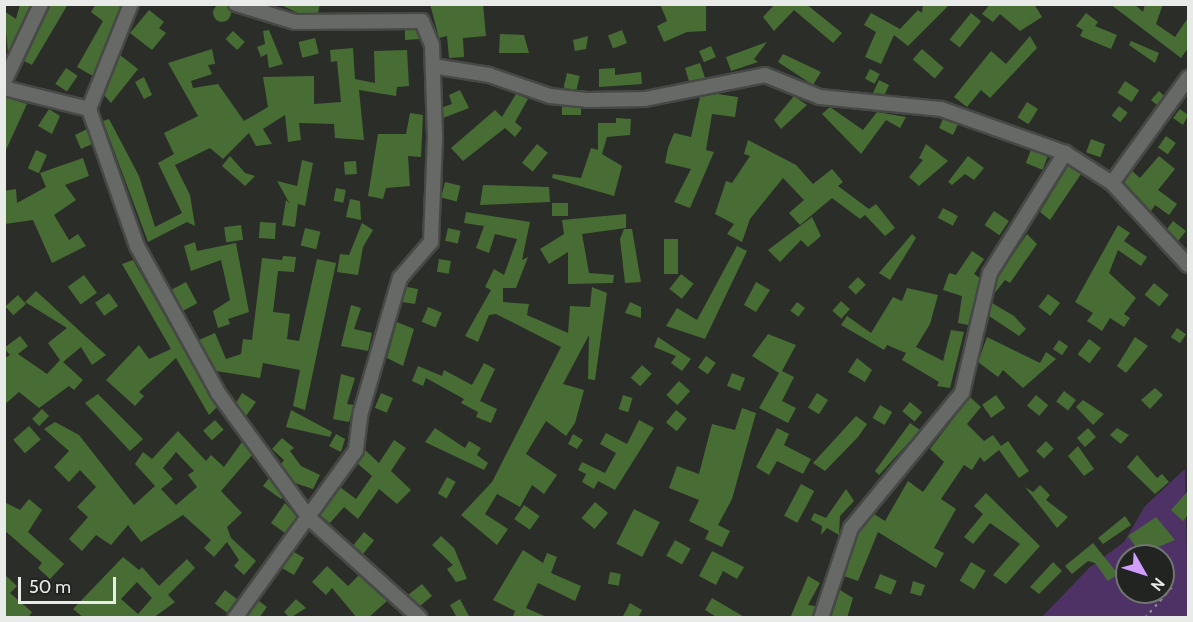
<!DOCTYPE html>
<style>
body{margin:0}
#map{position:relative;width:1193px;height:622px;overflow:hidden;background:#2b2d29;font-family:Cabin,sans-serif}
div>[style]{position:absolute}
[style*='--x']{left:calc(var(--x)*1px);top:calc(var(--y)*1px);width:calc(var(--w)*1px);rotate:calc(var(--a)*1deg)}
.green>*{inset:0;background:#4e3265}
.building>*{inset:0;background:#486d34;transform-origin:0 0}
.round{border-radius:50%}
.path>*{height:2px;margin-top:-1px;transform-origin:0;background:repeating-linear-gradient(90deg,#90928e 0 3px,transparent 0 7.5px)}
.roads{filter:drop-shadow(2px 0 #464945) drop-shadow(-2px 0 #464945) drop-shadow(0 2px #464945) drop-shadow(0 -2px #464945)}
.street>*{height:14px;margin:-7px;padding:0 7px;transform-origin:7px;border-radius:7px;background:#666965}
span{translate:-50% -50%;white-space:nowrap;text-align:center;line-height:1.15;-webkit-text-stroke:5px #212420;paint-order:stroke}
.frame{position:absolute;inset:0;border:6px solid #e9ebe8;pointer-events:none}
.north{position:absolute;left:1115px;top:544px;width:60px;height:60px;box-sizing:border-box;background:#212420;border:2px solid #717470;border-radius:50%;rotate:129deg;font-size:16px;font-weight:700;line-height:24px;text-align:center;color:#e9ebe8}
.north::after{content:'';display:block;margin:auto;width:21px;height:27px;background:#d19dfe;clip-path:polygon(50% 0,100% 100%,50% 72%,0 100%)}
.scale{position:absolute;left:18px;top:577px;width:98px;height:27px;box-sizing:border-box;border:3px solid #e9ebe8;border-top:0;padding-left:8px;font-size:18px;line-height:21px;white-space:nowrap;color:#e9ebe8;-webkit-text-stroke:4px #212420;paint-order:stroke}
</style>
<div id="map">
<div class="green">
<div style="clip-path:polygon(evenodd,1185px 469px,1188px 617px,1041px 618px,1089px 568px,1124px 542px,1145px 506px,1185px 469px,1127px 556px,1163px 556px,1163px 592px,1127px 592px,1127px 556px)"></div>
</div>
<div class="building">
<div class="round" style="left:213px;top:4px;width:18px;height:18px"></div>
<div style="clip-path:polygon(20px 4px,31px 4px,8px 53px,4px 11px,16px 19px)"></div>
<div style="clip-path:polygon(50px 4px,68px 4px,32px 65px,24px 61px)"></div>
<div style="clip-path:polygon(96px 4px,121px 4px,93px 76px,77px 67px,103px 21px,91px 12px)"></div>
<div style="clip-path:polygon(279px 4px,320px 4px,318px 13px,298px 13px)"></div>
<div style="clip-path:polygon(430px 4px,483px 4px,486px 36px,463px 38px,464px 57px,449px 58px,447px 36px,439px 38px)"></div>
<div style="clip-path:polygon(660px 4px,706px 4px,706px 31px,687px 32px,664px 42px,657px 26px,667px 21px)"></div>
<div style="clip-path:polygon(775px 4px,806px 4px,842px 33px,833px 43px,794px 10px,774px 31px,763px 17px)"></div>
<div style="clip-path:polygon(923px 4px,950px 4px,908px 46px,894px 35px,881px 64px,865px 57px,876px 32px,864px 25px,871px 13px,900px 29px,918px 10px,922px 13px)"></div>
<div style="clip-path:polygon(990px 4px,1034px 4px,1042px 17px,1020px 31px,1000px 14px,993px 22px,982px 14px)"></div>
<div style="clip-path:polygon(1110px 4px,1134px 4px,1143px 12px,1145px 4px,1163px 4px,1156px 24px,1175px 37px,1188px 18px,1188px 48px,1181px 58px)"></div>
<div style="clip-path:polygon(149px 10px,164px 22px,159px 28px,166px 33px,152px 50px,130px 33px)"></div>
<div style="left:971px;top:13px;width:13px;height:34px;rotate:39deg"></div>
<div style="clip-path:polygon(1086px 13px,1098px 22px,1095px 26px,1117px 35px,1111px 49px,1080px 36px,1083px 30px,1076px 26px)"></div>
<div style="clip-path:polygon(269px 30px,283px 64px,269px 68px,267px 54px,261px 57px,257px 47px,265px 44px,263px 31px)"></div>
<div style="clip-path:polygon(405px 30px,416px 30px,420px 39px,405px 40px)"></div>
<div style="left:622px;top:30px;width:14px;height:15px;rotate:69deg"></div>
<div style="left:233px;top:31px;width:16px;height:11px;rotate:43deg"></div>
<div style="clip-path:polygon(500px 34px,524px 35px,529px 53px,499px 53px)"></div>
<div style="clip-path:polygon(588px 36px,586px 49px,575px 51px,573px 40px)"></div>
<div style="clip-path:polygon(1030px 36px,1037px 48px,990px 98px,981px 90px,967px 107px,954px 97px,991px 51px,1006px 64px)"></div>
<div style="left:315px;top:38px;width:16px;height:17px;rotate:76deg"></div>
<div style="clip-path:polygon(1131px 41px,1159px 53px,1155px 63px,1129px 45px)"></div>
<div style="clip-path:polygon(767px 42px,754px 59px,758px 62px,731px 71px,726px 57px)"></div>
<div style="left:711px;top:46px;width:12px;height:13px;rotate:66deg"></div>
<div style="clip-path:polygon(353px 48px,355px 79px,375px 83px,374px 51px,407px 50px,409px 86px,397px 87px,396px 96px,359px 90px,364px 140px,335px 138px,334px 124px,299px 123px,301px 140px,288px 142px,285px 115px,263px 129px,272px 144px,256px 146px,249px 133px,223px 159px,210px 148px,175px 165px,190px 195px,195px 226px,187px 222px,148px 242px,103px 121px,109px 119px,139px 176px,155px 227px,182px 213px,158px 163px,174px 154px,164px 133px,198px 116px,168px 63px,212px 49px,215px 64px,208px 65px,212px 74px,191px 81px,193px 88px,218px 84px,244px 121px,268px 107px,263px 77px,314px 76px,314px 104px,341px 102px,337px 61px,331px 62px,330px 50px)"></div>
<div style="left:922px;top:49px;width:29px;height:14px;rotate:41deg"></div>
<div style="clip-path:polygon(783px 54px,821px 72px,813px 85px,778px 62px)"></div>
<div style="clip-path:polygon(120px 55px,138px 69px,111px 103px,104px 95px)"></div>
<div style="clip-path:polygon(700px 63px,705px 78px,689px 81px,685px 68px)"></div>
<div style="left:66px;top:68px;width:14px;height:19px;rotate:34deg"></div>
<div style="clip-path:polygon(615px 68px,615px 75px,641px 72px,642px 84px,599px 87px,599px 69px)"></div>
<div style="left:870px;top:69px;width:11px;height:11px;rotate:27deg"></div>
<div style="left:567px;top:73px;width:13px;height:15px;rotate:13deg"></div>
<div style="clip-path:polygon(144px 77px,152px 95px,144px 99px,135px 82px)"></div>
<div style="clip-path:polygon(879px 80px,889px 85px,885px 94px,873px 93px)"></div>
<div style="left:1125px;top:81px;width:17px;height:14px;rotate:33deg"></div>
<div style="clip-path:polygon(460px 90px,469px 108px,443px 118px,443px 107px,452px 104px,449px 95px)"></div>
<div style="clip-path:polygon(1159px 91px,1164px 96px,1157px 105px,1151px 100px)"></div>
<div style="clip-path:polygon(516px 94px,528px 99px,515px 122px,522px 128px,515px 137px,505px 128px,463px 161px,451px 148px,495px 110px,502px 117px)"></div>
<div style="clip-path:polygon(717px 94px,738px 97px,735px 117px,712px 114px,706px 150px,714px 152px,690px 208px,674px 202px,691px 169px,665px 163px,668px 148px,674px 133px,691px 137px,700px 97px)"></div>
<div style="clip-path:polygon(794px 96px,807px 105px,781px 129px,774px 120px)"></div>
<div style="clip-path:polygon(4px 97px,27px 104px,5px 152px,4px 152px)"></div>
<div style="left:1027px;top:102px;width:13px;height:18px;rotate:32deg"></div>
<div style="clip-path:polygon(562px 106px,581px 108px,581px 115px,562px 115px)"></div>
<div style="left:1119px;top:106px;width:11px;height:12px;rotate:38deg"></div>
<div style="clip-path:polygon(830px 107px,863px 130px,877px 112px,906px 117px,900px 128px,886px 120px,861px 154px,822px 114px)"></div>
<div style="clip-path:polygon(49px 109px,60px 116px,52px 134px,38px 126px)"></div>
<div style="clip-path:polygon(1180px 109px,1188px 115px,1183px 125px,1173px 118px)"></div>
<div style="clip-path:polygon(410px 113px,423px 115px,421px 157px,408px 156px,410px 186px,386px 188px,383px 199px,368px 196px,378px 134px,406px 134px)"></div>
<div style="clip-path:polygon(616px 118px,631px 119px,630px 135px,607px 137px,602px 154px,622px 166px,614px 196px,552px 178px,553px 174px,581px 178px,591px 148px,598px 150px,598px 123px,616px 123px)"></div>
<div style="clip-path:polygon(943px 119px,958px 124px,953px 135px,939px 128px)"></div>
<div style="clip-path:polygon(87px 129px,92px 144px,81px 149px,75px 135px)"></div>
<div style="left:1166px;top:136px;width:12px;height:14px;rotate:35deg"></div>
<div style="left:1091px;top:139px;width:15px;height:14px;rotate:20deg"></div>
<div style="clip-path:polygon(748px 140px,796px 165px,813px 184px,832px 169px,843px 182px,838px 186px,869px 209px,876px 204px,895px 228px,885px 236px,865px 215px,860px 219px,832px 198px,800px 225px,789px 213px,804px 200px,783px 178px,750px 219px,742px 242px,727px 234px,734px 224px,715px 214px,726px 181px,732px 183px,750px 156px,744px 154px)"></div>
<div style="left:537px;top:144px;width:14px;height:24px;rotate:39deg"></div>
<div style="clip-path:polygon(926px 144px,948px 161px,919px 186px,909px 177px,923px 160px,919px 158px)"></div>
<div style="left:36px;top:150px;width:12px;height:20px;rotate:24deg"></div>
<div style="left:1031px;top:150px;width:18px;height:14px;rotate:22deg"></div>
<div style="clip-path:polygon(230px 156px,245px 173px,255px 176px,245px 186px,222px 166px)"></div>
<div style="clip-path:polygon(968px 156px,984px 168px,974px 180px,965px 174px,952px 185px,948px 182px)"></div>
<div style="clip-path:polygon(1159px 156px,1175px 169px,1158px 190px,1177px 204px,1169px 215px,1155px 205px,1151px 211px,1124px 182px,1132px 171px,1140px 178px)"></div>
<div style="clip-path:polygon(83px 158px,89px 176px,65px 185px,76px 200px,54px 215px,69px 240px,78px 234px,86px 246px,52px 263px,33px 220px,5px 224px,4px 191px,16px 189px,17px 203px,46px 187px,40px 173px)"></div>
<div style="clip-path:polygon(302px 160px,313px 163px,305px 206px,298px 204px,295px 227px,282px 225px,286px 200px,290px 204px,277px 181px,297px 186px)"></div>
<div style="left:356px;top:161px;width:13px;height:12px;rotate:86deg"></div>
<div style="clip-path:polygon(1068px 166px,1081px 174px,1050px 220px,1040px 212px)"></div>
<div style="left:445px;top:182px;width:16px;height:16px;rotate:14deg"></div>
<div style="clip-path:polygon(483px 185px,549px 187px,550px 202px,480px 205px)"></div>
<div style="left:336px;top:188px;width:10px;height:13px;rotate:11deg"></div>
<div style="clip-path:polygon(350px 199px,360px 201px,361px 220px,346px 217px)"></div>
<div style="left:552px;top:203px;width:16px;height:13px"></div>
<div style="left:943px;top:208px;width:17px;height:11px;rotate:28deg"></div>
<div style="left:994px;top:211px;width:18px;height:17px;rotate:34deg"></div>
<div style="clip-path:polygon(466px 212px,530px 222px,522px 260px,528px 257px,516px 288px,503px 288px,503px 302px,529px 304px,527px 315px,568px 333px,570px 306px,590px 307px,592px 287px,607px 293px,595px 380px,588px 379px,589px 335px,563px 384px,584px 390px,575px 423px,566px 436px,546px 421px,526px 454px,557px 475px,544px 494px,532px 485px,520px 507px,497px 494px,485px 514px,508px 529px,497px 545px,461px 515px,492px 482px,561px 347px,496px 314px,489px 315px,478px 342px,465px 336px,491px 290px,485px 287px,494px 269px,504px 275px,517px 239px,495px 234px,489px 253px,476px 248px,484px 226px,464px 223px)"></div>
<div style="clip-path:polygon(626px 214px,626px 228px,582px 234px,589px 273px,614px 275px,613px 283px,568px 284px,568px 252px,549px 264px,540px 249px,564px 234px,562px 220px)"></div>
<div style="clip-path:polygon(812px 217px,821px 236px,808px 247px,801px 240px,780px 262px,768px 250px)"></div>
<div style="clip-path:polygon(1173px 221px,1186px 231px,1178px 241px,1167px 229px)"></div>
<div style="left:260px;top:222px;width:16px;height:16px;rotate:4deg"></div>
<div style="clip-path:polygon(362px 223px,373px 230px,363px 247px,358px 275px,337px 272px,340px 254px,349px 255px)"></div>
<div style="left:241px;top:225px;width:15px;height:17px;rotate:82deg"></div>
<div style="clip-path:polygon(1118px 225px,1130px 233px,1124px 241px,1147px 257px,1141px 266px,1118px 250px,1109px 273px,1136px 298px,1124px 314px,1130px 318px,1124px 327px,1110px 318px,1102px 331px,1087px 321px,1093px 313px,1075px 302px)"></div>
<div style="left:305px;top:228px;width:16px;height:18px;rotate:14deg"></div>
<div style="left:448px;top:228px;width:13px;height:13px;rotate:13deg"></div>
<div style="clip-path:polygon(624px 229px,632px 229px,641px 282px,625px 283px,620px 239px)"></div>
<div style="clip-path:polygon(912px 234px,916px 238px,890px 280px,879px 273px)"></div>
<div style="clip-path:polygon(1027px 234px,1037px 244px,1010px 283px,1005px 280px,994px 294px,998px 276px)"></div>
<div style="left:664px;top:239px;width:14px;height:35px"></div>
<div style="clip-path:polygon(195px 242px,197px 251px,236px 243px,249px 312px,228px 319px,230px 324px,218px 328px,213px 311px,230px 300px,221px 260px,191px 271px,184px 246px)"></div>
<div style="clip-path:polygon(737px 246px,747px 251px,705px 339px,666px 326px,677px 308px,697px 320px)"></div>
<div style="clip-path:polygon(972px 251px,984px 259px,974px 274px,980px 278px,968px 325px,958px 323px,962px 296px,943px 290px,949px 273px,956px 275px)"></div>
<div style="clip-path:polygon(283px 256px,296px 257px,294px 272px,278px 271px,273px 312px,290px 314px,287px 339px,299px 341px,317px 259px,336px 263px,305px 410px,293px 406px,300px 370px,263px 363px,260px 378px,216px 371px,199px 340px,215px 333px,226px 359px,241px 354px,243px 339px,252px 340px,262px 258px,282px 260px)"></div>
<div style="left:439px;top:259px;width:12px;height:13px;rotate:9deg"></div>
<div style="clip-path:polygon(133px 260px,217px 407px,209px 415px,176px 358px,139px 392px,144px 396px,135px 406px,106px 380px,139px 345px,149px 359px,171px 349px,122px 264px)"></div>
<div style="left:681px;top:274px;width:16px;height:19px;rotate:38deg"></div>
<div style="left:84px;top:275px;width:22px;height:20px;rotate:54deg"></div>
<div style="left:858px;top:277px;width:11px;height:14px;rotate:45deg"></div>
<div style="left:186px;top:282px;width:24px;height:16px;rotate:62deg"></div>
<div style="clip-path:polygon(756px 282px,770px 290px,756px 312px,744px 305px)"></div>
<div style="left:1154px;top:283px;width:19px;height:15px;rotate:39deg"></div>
<div style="clip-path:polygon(407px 287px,418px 289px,415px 304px,402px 302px)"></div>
<div style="clip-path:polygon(907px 288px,938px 295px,930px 324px,916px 347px,943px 361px,951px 330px,964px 332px,950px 388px,937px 386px,939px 382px,902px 360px,906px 353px,887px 345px,884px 350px,841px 325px,847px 316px,871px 333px,893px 297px,902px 301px)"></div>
<div style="clip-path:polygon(36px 291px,106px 355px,92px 365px,81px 347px,63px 362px,83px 380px,74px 390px,69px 386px,39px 408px,19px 392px,4px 405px,4px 359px,10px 355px,4px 348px,20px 336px,28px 346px,18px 354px,47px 374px,60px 360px,48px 343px,67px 328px,25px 302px)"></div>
<div style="left:109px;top:293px;width:16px;height:17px;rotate:55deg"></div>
<div style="left:1048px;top:294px;width:15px;height:16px;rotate:37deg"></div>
<div style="left:18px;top:295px;width:12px;height:17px;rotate:48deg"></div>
<div style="left:841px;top:301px;width:12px;height:13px;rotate:42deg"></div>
<div style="clip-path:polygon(630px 302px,641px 307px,641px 318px,625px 313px)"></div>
<div style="left:797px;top:302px;width:10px;height:11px;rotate:37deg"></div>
<div style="clip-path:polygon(992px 303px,1014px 316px,1026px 329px,1019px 336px,989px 316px)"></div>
<div style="clip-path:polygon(351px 305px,361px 308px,354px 329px,372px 333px,368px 351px,341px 346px)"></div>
<div style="left:428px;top:307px;width:15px;height:16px;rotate:23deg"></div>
<div style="clip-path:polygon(397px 322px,414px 329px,403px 366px,387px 358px)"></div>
<div style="left:1177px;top:328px;width:11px;height:11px;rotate:34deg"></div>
<div style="clip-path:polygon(768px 334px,796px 345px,782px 371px,794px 377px,782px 401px,796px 408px,788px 423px,759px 408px,779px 373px,752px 356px)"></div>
<div style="clip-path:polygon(658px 337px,691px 359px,682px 371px,671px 363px,676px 356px,654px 347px)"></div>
<div style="clip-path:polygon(987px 337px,1040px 363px,1046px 352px,1056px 359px,1023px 388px,1003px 370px,998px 377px,978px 362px)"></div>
<div style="clip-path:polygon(1135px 337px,1148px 346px,1126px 373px,1117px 366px)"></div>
<div style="left:1089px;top:339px;width:15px;height:19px;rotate:37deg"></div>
<div style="left:1059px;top:340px;width:11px;height:11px;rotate:34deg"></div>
<div style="left:706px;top:356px;width:12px;height:14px;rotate:35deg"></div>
<div style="clip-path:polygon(857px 358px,872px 370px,865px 382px,848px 372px)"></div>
<div style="clip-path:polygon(484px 363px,495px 369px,480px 401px,497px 409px,491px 423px,476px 417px,478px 412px,461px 403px,464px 399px,426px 378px,423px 386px,412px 381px,418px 366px,442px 376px,444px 370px,472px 385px)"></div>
<div style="left:642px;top:365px;width:13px;height:17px;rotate:42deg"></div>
<div style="left:732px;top:373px;width:14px;height:14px;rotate:21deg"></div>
<div style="clip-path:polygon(341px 374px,355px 378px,347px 404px,354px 405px,349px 422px,333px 419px)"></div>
<div style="left:679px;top:381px;width:15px;height:19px;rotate:42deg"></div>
<div style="clip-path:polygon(1155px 388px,1163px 395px,1150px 409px,1141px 400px)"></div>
<div style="left:1064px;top:391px;width:15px;height:13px;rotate:37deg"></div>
<div style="clip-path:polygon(242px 393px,256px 402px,246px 416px,236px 403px)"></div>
<div style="left:381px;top:393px;width:13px;height:16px;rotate:23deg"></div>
<div style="left:817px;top:393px;width:13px;height:17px;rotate:32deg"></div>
<div style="clip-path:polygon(98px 394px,143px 439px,130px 451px,85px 403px)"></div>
<div style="left:623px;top:395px;width:10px;height:15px;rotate:17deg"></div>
<div style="left:996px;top:395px;width:16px;height:17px;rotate:55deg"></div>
<div style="left:1036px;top:395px;width:16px;height:14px;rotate:40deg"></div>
<div style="clip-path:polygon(970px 397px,981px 407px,967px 424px,984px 441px,993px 435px,1001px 446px,1008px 441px,1029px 471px,1019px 478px,999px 450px,984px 462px,980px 457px,972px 470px,964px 465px,941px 499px,956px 509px,934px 548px,944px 553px,936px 568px,878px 532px,858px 581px,844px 576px,859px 532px,874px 514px,885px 521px,908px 481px,923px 492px,944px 462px,930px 449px)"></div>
<div style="clip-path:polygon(1083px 400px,1104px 414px,1093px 425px,1076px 407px)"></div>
<div style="left:910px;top:402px;width:16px;height:12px;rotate:40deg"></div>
<div style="left:880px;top:405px;width:14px;height:15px;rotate:30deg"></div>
<div style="clip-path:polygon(742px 408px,756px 413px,732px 499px,718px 525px,730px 531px,722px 547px,705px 539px,709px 531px,689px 521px,699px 500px,669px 488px,677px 466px,699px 474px,712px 424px,735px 430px)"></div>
<div style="left:42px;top:409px;width:10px;height:14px;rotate:45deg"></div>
<div style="clip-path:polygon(291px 410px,332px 432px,330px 437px,286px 427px)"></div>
<div style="left:676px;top:410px;width:14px;height:16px;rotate:39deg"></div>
<div style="clip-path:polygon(856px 416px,867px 424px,858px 437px,825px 471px,813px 463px)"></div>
<div style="left:215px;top:420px;width:13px;height:16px;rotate:48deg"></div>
<div style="clip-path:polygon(639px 420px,654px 428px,615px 490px,598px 481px,594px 489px,582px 482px,586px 474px,578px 470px,582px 462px,605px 473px,616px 453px,600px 444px,606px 433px,627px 444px)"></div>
<div style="clip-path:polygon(evenodd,55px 422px,79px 435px,134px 505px,155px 486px,135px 464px,143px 452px,152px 459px,178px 431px,206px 461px,211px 455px,224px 467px,242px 442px,252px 455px,221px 491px,242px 513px,227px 527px,231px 538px,256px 561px,244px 575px,234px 566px,239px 560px,227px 542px,214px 557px,204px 548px,211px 540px,183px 515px,141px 542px,128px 525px,111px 545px,96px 535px,82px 551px,69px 539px,88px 517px,77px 507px,96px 487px,80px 470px,69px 482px,54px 467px,69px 451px,44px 429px,55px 422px,176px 452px,194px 471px,188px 475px,197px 487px,176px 505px,161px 489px,173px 479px,163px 468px,176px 452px)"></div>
<div style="clip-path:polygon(910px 423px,920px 430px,879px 475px,875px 471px)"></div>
<div style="left:29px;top:426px;width:18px;height:21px;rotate:49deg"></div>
<div style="clip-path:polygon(435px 428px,465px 448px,469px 441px,481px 448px,477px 455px,488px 463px,484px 470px,425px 442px)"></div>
<div style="clip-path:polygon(777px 428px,789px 434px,784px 445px,811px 459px,803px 474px,777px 461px,769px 475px,756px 467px)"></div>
<div style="left:1088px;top:428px;width:12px;height:15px;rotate:48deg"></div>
<div style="clip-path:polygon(1117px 428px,1129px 435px,1121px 444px,1110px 435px)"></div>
<div style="clip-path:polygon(336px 434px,345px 439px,341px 452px,329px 446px)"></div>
<div style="clip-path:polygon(573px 434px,583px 440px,577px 449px,568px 444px)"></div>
<div style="clip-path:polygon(282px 438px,294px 448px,290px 451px,301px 466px,320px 475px,313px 489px,295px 483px,281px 464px,284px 460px,272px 449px)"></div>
<div style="clip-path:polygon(394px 440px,406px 448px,391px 471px,411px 490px,397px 504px,379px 489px,358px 519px,344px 507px,330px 523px,320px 515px,340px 487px,356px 499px,372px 476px,357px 463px,365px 450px,379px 463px)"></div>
<div style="left:1046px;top:441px;width:11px;height:14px;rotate:45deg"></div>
<div style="clip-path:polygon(1078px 446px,1094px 469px,1084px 476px,1068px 456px)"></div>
<div style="clip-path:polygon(1137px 455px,1157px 478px,1162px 474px,1169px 482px,1155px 494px,1127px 467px)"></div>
<div style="left:447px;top:477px;width:10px;height:19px;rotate:29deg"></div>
<div style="clip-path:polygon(269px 478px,283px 497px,281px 499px,263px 486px)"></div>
<div style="left:801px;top:484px;width:15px;height:36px;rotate:28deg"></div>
<div style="clip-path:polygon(1040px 485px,1050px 495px,1046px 500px,1068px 517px,1057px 528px,1025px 487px,1033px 492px)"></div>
<div style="clip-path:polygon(846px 489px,854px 501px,840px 516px,839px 535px,827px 528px,821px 535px,822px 526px,811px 520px,814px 513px,826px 518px)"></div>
<div style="clip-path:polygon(1188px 491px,1188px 515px,1183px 521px,1171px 510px)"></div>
<div style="clip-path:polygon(986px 493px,1040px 546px,1006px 584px,993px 575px,1020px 544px,990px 523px,973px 544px,964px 537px,983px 514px,974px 506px)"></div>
<div style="clip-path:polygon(29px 499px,42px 510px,28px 532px,64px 564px,50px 579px,38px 568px,42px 563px,4px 530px,4px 502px,20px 510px)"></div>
<div style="left:595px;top:502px;width:17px;height:21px;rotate:40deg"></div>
<div style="clip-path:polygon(285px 503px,297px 517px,285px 533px,271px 523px)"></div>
<div style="left:524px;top:505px;width:19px;height:17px;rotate:35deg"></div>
<div style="left:634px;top:509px;width:29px;height:39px;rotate:27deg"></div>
<div style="clip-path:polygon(1125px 516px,1131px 525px,1103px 544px,1098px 538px)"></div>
<div style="clip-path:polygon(1156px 517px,1175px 540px,1141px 554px,1128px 536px)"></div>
<div style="left:364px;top:532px;width:13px;height:18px;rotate:39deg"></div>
<div style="clip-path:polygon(441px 536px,454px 548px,467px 579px,456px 582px,447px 569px,453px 565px,432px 545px)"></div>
<div style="left:675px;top:540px;width:18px;height:18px;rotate:29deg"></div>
<div style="clip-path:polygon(1093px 543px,1118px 574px,1108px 581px,1095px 563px,1088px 561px,1072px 574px,1065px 566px)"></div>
<div style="clip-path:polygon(523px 550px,543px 563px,547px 553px,557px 557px,551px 573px,581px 586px,575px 601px,538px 583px,526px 608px,549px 618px,512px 618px,515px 611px,493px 600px)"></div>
<div style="clip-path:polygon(712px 551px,744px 567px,737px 579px,723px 571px,716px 585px,699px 576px)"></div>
<div style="clip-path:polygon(294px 552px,304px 558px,294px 575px,282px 568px)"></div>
<div style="clip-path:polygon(evenodd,123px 557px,139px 570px,142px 567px,159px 586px,187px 559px,195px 568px,168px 595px,175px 602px,153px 618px,84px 618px,73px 609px,123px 557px,137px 582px,152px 598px,138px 614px,121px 599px,137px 582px)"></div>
<div style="left:971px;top:562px;width:17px;height:22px;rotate:31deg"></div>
<div style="clip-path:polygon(1053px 562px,1062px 571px,1039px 594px,1030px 587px)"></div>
<div style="clip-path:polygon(327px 566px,348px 586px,359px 575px,387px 601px,368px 618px,357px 618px,332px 588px,326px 595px,312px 582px)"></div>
<div style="left:610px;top:572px;width:11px;height:12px;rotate:10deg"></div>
<div style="clip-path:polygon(4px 574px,17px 586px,10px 593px,32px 612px,28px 618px,4px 618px)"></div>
<div style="left:880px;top:574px;width:18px;height:15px;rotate:22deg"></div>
<div style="clip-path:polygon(808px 576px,820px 583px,808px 605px,815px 606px,812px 618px,790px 618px)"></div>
<div style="clip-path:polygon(913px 581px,925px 585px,921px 596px,910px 593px)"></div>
<div style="clip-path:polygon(422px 584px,432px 596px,420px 606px,408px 595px)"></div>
<div style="left:225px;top:590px;width:15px;height:17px;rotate:37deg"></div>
<div style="clip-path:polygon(840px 590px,853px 598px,847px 618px,831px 618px)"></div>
<div style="clip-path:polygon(712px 598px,746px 618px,718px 618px,705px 610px)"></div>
<div style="clip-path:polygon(296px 599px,306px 608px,290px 618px,284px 612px)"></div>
<div style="clip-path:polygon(460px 599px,470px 618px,457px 618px,450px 605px)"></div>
<div style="clip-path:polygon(259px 601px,267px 607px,259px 618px,246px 618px)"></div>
<div style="clip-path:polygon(630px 603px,642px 610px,638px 618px,622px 618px)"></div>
</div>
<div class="path">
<div style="--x:1145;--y:618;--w:44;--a:-48.7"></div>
</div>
<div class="roads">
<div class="street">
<div style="--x:131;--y:4;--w:113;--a:111.8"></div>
<div style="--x:89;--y:109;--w:145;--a:70.7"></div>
<div style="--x:137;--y:246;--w:168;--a:61.1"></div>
<div style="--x:218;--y:393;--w:155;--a:53.9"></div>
<div style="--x:309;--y:518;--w:149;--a:42"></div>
<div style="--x:433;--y:66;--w:57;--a:9.1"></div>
<div style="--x:489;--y:75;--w:65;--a:19"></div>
<div style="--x:550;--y:96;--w:37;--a:6"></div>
<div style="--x:587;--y:100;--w:58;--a:-1"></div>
<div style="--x:645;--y:99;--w:122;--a:-11.3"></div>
<div style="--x:765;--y:75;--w:59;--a:21.8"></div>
<div style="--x:820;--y:97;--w:122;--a:5.7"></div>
<div style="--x:941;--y:109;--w:132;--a:19.5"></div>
<div style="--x:4;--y:82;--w:86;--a:-64.6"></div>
<div style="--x:4;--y:88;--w:88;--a:13.9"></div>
<div style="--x:1112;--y:183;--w:130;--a:-54.1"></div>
<div style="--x:235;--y:618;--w:207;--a:-54.2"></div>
<div style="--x:356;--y:450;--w:38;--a:-83"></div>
<div style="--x:361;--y:412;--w:140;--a:-73.8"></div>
<div style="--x:400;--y:278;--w:48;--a:-49.3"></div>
<div style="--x:431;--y:242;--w:106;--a:-87.8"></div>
<div style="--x:435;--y:136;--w:91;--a:-91.9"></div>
<div style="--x:432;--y:45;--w:26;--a:-113"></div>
<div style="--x:422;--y:21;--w:127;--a:179.5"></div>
<div style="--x:295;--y:22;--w:62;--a:-163"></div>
<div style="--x:821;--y:618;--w:95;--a:-71.6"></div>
<div style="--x:851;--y:528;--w:175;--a:-50.6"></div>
<div style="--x:962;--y:393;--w:123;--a:-76.9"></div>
<div style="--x:990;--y:273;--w:142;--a:-58"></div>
<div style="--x:1065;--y:153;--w:56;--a:32.6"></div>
<div style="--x:1112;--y:183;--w:112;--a:47.2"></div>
</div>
</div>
<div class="frame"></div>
<div class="north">N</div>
<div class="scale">50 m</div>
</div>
